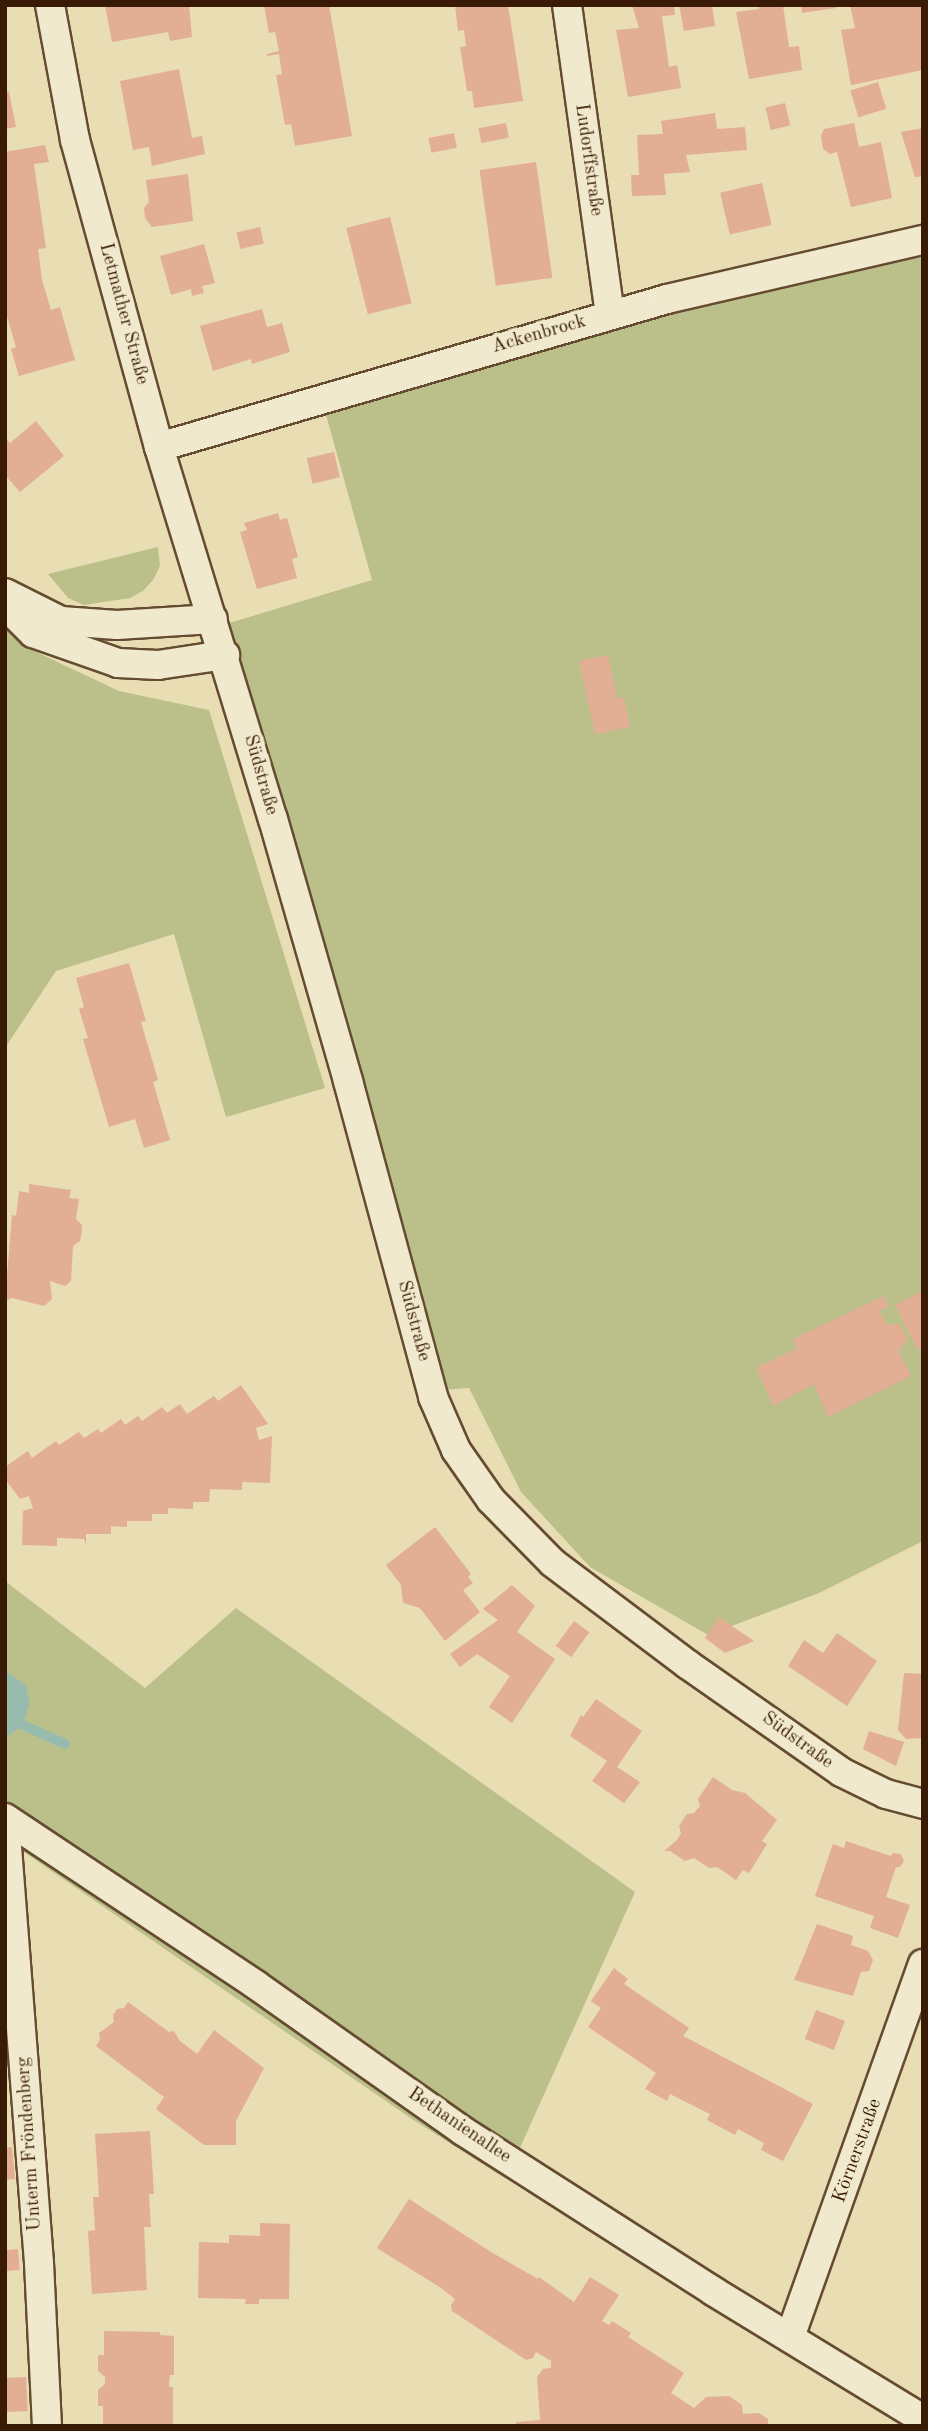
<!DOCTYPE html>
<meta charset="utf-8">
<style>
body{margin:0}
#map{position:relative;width:928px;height:2431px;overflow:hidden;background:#e9ddb4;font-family:"Old Standard TT",serif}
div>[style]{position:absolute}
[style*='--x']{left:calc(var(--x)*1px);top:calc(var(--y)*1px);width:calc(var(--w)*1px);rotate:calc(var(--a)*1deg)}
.green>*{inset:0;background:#bbc08a}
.water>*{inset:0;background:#97bcad}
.stream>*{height:10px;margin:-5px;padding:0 5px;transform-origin:5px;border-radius:5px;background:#97bcad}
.building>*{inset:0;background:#e2ae94;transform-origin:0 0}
.roads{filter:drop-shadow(2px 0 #654c31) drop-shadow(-2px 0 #654c31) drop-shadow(0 2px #654c31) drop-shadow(0 -2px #654c31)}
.street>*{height:28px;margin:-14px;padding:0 14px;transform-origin:14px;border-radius:14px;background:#f1e9ce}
span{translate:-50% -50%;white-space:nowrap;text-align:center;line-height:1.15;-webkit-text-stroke:7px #f1e9ce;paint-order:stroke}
.street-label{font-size:19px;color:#391b05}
.frame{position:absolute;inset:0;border:7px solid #391b05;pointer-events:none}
</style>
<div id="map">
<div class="green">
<div style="clip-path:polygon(923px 247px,923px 1541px,819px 1593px,708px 1635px,590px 1567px,521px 1492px,469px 1388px,440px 1390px,219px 626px,372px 580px,323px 404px,523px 347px)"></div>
<div style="clip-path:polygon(158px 547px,160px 566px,153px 580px,143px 591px,130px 598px,84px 605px,68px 598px,48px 574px)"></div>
<div style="clip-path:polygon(5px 627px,32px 650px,119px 691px,209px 710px,325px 1088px,226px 1117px,174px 934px,56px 971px,5px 1048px)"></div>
<div style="clip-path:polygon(5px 1581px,145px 1688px,236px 1608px,635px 1892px,506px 2179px,412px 2119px,5px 1839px)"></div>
</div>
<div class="water">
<div style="clip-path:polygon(5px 1670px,26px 1686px,30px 1702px,23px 1725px,5px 1738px)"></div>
</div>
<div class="stream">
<div style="--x:23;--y:1725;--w:46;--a:24.3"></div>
</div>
<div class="building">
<div style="clip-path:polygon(105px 5px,189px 5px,192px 37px,170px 41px,168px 32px,112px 42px)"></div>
<div style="clip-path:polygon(264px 5px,329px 5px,352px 136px,295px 146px,291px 124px,285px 125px,276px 75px,282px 74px,279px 54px,267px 56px,267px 54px,279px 51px,275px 32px,269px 33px)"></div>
<div style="clip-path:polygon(455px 5px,508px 5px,523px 101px,474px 108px,472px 91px,467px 91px,460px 47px,466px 46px,464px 30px,458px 31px)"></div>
<div style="clip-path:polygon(632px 5px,674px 5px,675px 15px,662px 16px,669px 67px,677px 65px,681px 88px,628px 97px,616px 30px,639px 28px)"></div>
<div style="clip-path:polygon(679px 5px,712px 5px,715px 26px,684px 31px)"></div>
<div style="clip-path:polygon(759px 5px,783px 5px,789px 47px,799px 46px,802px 70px,749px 79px,736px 12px,759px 9px)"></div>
<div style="clip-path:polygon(801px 5px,835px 5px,836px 8px,802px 13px)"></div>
<div style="clip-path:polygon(850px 5px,923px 5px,923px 70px,851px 85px,841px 30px,855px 28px)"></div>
<div style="clip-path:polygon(179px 69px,192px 138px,202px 136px,205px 154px,152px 166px,149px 147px,133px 150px,120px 81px)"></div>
<div style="left:878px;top:82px;width:28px;height:29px;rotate:73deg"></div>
<div style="clip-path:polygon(5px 92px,9px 92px,16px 127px,5px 129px)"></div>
<div style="left:785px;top:103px;width:23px;height:20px;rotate:77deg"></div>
<div style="clip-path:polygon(715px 113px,717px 129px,745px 127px,747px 150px,686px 155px,690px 172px,664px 174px,666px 195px,632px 196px,631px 175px,639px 175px,637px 135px,663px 134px,661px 121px)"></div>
<div style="left:506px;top:123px;width:15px;height:28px;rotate:79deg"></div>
<div style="clip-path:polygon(854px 123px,859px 147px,881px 142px,892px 198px,851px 207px,837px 152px,830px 154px,823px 149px,821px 136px,824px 129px)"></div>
<div style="clip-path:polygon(923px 128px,923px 176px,915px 177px,901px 132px)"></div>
<div style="left:454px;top:133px;width:15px;height:26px;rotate:79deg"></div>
<div style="clip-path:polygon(45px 145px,49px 162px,34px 164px,46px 248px,38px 249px,42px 280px,51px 310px,60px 307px,75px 360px,19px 376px,11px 349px,16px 347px,5px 310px,5px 152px)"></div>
<div style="left:536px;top:162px;width:117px;height:57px;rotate:82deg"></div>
<div style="clip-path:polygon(188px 174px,193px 221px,152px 227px,145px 218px,144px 208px,149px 202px,146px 180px)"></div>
<div style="left:762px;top:183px;width:43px;height:43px;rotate:77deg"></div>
<div style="left:390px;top:217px;width:89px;height:45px;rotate:76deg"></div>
<div style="left:260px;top:227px;width:17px;height:24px;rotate:77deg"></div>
<div style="clip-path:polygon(204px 244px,215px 283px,202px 286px,204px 293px,192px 296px,191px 289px,171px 295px,160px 256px)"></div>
<div style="clip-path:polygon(262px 309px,267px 327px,282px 323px,290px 352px,252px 364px,251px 359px,213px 371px,200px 326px)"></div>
<div style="clip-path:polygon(36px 421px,64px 456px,20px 492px,5px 475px,5px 438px,10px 443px)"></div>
<div style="left:334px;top:452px;width:26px;height:28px;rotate:77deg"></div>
<div style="clip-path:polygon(278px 513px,280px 520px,287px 518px,298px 557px,292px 559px,297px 578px,257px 589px,240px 532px,247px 530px,244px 523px)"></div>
<div style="clip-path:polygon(608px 655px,617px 699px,624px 697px,630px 727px,595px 734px,579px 661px)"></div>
<div style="clip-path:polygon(129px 963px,146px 1021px,141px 1022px,158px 1080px,153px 1082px,170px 1140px,144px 1148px,135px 1119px,109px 1127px,83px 1039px,88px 1038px,79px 1009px,84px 1007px,76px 978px)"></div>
<div style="clip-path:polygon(29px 1184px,71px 1190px,69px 1198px,79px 1199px,76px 1219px,82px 1225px,82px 1232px,80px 1241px,73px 1246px,71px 1281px,65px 1286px,50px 1281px,52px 1299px,44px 1306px,12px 1298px,5px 1301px,12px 1215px,16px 1216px,19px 1191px,29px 1193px)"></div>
<div style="clip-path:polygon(923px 1291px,923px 1347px,918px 1350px,895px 1305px)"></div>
<div style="clip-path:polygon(884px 1296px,889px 1306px,879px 1311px,887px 1325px,899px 1324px,908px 1340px,898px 1350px,911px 1376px,828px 1417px,814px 1384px,773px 1406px,756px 1368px,797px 1348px,793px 1339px)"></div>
<div style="clip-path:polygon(241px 1385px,268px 1424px,256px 1428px,259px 1440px,272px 1436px,270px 1483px,242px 1482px,242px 1490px,210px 1489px,209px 1502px,193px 1502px,193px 1509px,168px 1508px,168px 1514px,152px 1514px,152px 1521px,127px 1521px,127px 1527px,111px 1526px,111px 1534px,86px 1534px,86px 1545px,84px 1539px,57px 1538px,57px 1546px,22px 1545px,23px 1511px,33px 1508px,29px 1496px,20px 1499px,5px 1479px,5px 1467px,28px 1451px,32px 1458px,56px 1441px,59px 1445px,79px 1432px,84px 1438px,98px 1429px,101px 1433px,121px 1419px,125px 1425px,138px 1416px,142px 1421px,162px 1407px,167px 1413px,180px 1404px,187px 1414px,214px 1396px,218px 1401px)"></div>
<div style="clip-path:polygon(435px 1527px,471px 1574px,468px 1577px,473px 1583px,463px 1590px,480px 1612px,445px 1641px,420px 1608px,403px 1603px,401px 1585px,386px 1565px)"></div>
<div style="clip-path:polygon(512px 1585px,535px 1606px,517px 1632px,555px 1659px,512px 1723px,489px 1707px,510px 1676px,477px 1654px,460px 1667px,450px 1654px,498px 1620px,483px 1609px)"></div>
<div style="clip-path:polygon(719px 1617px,754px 1641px,725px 1653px,705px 1638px)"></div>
<div style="left:574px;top:1621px;width:19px;height:31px;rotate:36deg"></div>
<div style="clip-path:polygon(837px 1633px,877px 1661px,847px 1706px,788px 1666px,804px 1640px,823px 1653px)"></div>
<div style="clip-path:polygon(904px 1673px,923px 1674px,923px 1738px,906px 1739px,898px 1730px)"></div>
<div style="clip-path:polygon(596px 1699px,642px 1731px,617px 1767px,640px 1782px,624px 1803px,592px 1781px,607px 1761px,570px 1736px,581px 1715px,583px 1717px)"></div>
<div style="clip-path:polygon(869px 1731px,904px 1742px,896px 1766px,863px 1749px)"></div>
<div style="clip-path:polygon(713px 1777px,732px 1790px,745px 1793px,777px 1820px,762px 1841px,767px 1844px,749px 1873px,743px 1870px,736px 1880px,717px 1867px,709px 1868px,694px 1858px,685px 1861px,670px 1851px,664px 1851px,677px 1840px,681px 1833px,679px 1826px,687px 1814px,694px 1813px,700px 1806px,698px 1799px)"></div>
<div style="clip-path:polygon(846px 1841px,891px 1856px,893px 1853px,901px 1854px,904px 1861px,900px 1867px,896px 1867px,886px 1897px,910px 1905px,898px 1938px,870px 1928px,874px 1916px,815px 1896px,833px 1844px,844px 1848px)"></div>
<div style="clip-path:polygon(817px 1924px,853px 1936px,851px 1945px,868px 1951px,873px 1960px,869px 1971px,861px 1972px,853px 1996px,794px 1980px)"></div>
<div style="clip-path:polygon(614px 1968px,628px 1979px,624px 1984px,689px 2028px,683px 2036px,813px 2104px,783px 2161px,761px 2150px,764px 2143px,738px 2129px,735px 2135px,707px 2120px,710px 2114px,670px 2094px,667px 2101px,645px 2089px,656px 2073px,588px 2027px,601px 2008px,591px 2001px)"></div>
<div style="clip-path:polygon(128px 2002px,169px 2032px,174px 2031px,180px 2041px,197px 2054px,214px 2030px,264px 2068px,236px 2121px,236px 2145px,204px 2145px,156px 2109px,164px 2097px,96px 2046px,100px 2040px,99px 2033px,114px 2022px,113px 2015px,117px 2009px,124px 2008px)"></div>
<div style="left:816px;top:2010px;width:31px;height:31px;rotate:21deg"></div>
<div style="clip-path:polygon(150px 2131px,154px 2194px,149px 2194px,151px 2227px,144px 2227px,147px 2290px,92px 2294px,88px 2231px,95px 2230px,93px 2197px,99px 2197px,95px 2134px)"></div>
<div style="clip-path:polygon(12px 2147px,15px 2179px,5px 2180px,5px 2148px)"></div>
<div style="clip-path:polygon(409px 2199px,491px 2252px,538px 2279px,539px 2277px,574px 2302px,590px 2277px,619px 2295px,602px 2321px,609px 2325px,612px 2321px,631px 2333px,628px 2337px,684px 2373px,671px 2393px,694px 2408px,706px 2397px,729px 2396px,742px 2405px,743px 2414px,759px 2413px,768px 2419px,768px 2426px,516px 2426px,516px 2422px,540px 2420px,537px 2377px,543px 2369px,551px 2368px,551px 2361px,536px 2352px,533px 2358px,526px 2360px,452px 2311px,451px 2305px,455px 2299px,441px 2288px,377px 2248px)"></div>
<div style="clip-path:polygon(260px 2223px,290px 2224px,289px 2299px,259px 2299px,259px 2304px,245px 2304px,246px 2299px,198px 2298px,199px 2242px,229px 2243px,229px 2235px,260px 2236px)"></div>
<div style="left:18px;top:2249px;width:21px;height:13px;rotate:85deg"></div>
<div style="clip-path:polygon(104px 2331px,160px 2332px,160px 2335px,174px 2336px,174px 2375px,170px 2375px,169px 2387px,173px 2387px,173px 2426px,103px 2426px,103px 2406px,98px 2406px,98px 2390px,105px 2384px,105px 2377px,98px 2371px,98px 2355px,104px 2355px)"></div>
<div style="left:26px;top:2377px;width:34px;height:21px;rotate:87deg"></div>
</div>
<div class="roads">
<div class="street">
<div style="--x:50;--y:5;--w:137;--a:79.5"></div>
<div style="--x:75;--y:140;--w:318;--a:74.7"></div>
<div style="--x:159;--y:447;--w:389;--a:73"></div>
<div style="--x:273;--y:819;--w:273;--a:74"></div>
<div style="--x:348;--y:1081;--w:327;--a:74.9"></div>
<div style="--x:433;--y:1397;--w:58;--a:66.5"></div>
<div style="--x:456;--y:1450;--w:61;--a:55"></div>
<div style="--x:491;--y:1500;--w:88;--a:45.5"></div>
<div style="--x:553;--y:1563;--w:168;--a:37"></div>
<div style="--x:687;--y:1664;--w:188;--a:35"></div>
<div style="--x:841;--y:1772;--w:50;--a:26.1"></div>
<div style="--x:886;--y:1794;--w:38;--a:15"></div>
<div style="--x:567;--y:5;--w:313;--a:82.1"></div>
<div style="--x:159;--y:447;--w:529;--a:-16.24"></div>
<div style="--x:667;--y:299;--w:263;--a:-13"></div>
<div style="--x:5;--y:593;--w:63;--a:26.6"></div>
<div style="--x:61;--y:621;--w:56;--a:4.1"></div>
<div style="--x:117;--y:625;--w:96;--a:-3.6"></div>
<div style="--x:5;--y:605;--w:40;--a:45"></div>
<div style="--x:33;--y:633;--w:90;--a:19.4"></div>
<div style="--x:118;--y:663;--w:40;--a:2.9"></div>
<div style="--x:158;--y:665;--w:68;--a:-8.5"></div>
<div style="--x:5;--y:1818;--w:301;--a:33.6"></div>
<div style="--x:256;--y:1985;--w:253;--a:35.2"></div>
<div style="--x:463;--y:2131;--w:297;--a:32.6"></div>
<div style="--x:713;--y:2291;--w:246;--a:31.4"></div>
<div style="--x:5;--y:1821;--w:443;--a:85.6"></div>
<div style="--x:39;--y:2263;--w:163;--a:87.2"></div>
<div style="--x:790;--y:2337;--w:396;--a:-70.4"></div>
</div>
</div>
<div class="street-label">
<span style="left:588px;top:160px;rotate:82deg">Ludorffstraße</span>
<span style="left:123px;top:314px;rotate:75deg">Letmather Straße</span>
<span style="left:539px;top:335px;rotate:-16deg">Ackenbrock</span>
<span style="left:260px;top:775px;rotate:74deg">Südstraße</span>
<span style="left:413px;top:1321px;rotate:75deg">Südstraße</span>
<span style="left:797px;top:1741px;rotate:36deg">Südstraße</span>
<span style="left:459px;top:2126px;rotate:34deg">Bethanienallee</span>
<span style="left:30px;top:2144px;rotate:-94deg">Unterm Fröndenberg</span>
<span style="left:858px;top:2151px;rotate:-70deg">Körnerstraße</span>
</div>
<div class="frame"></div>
</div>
